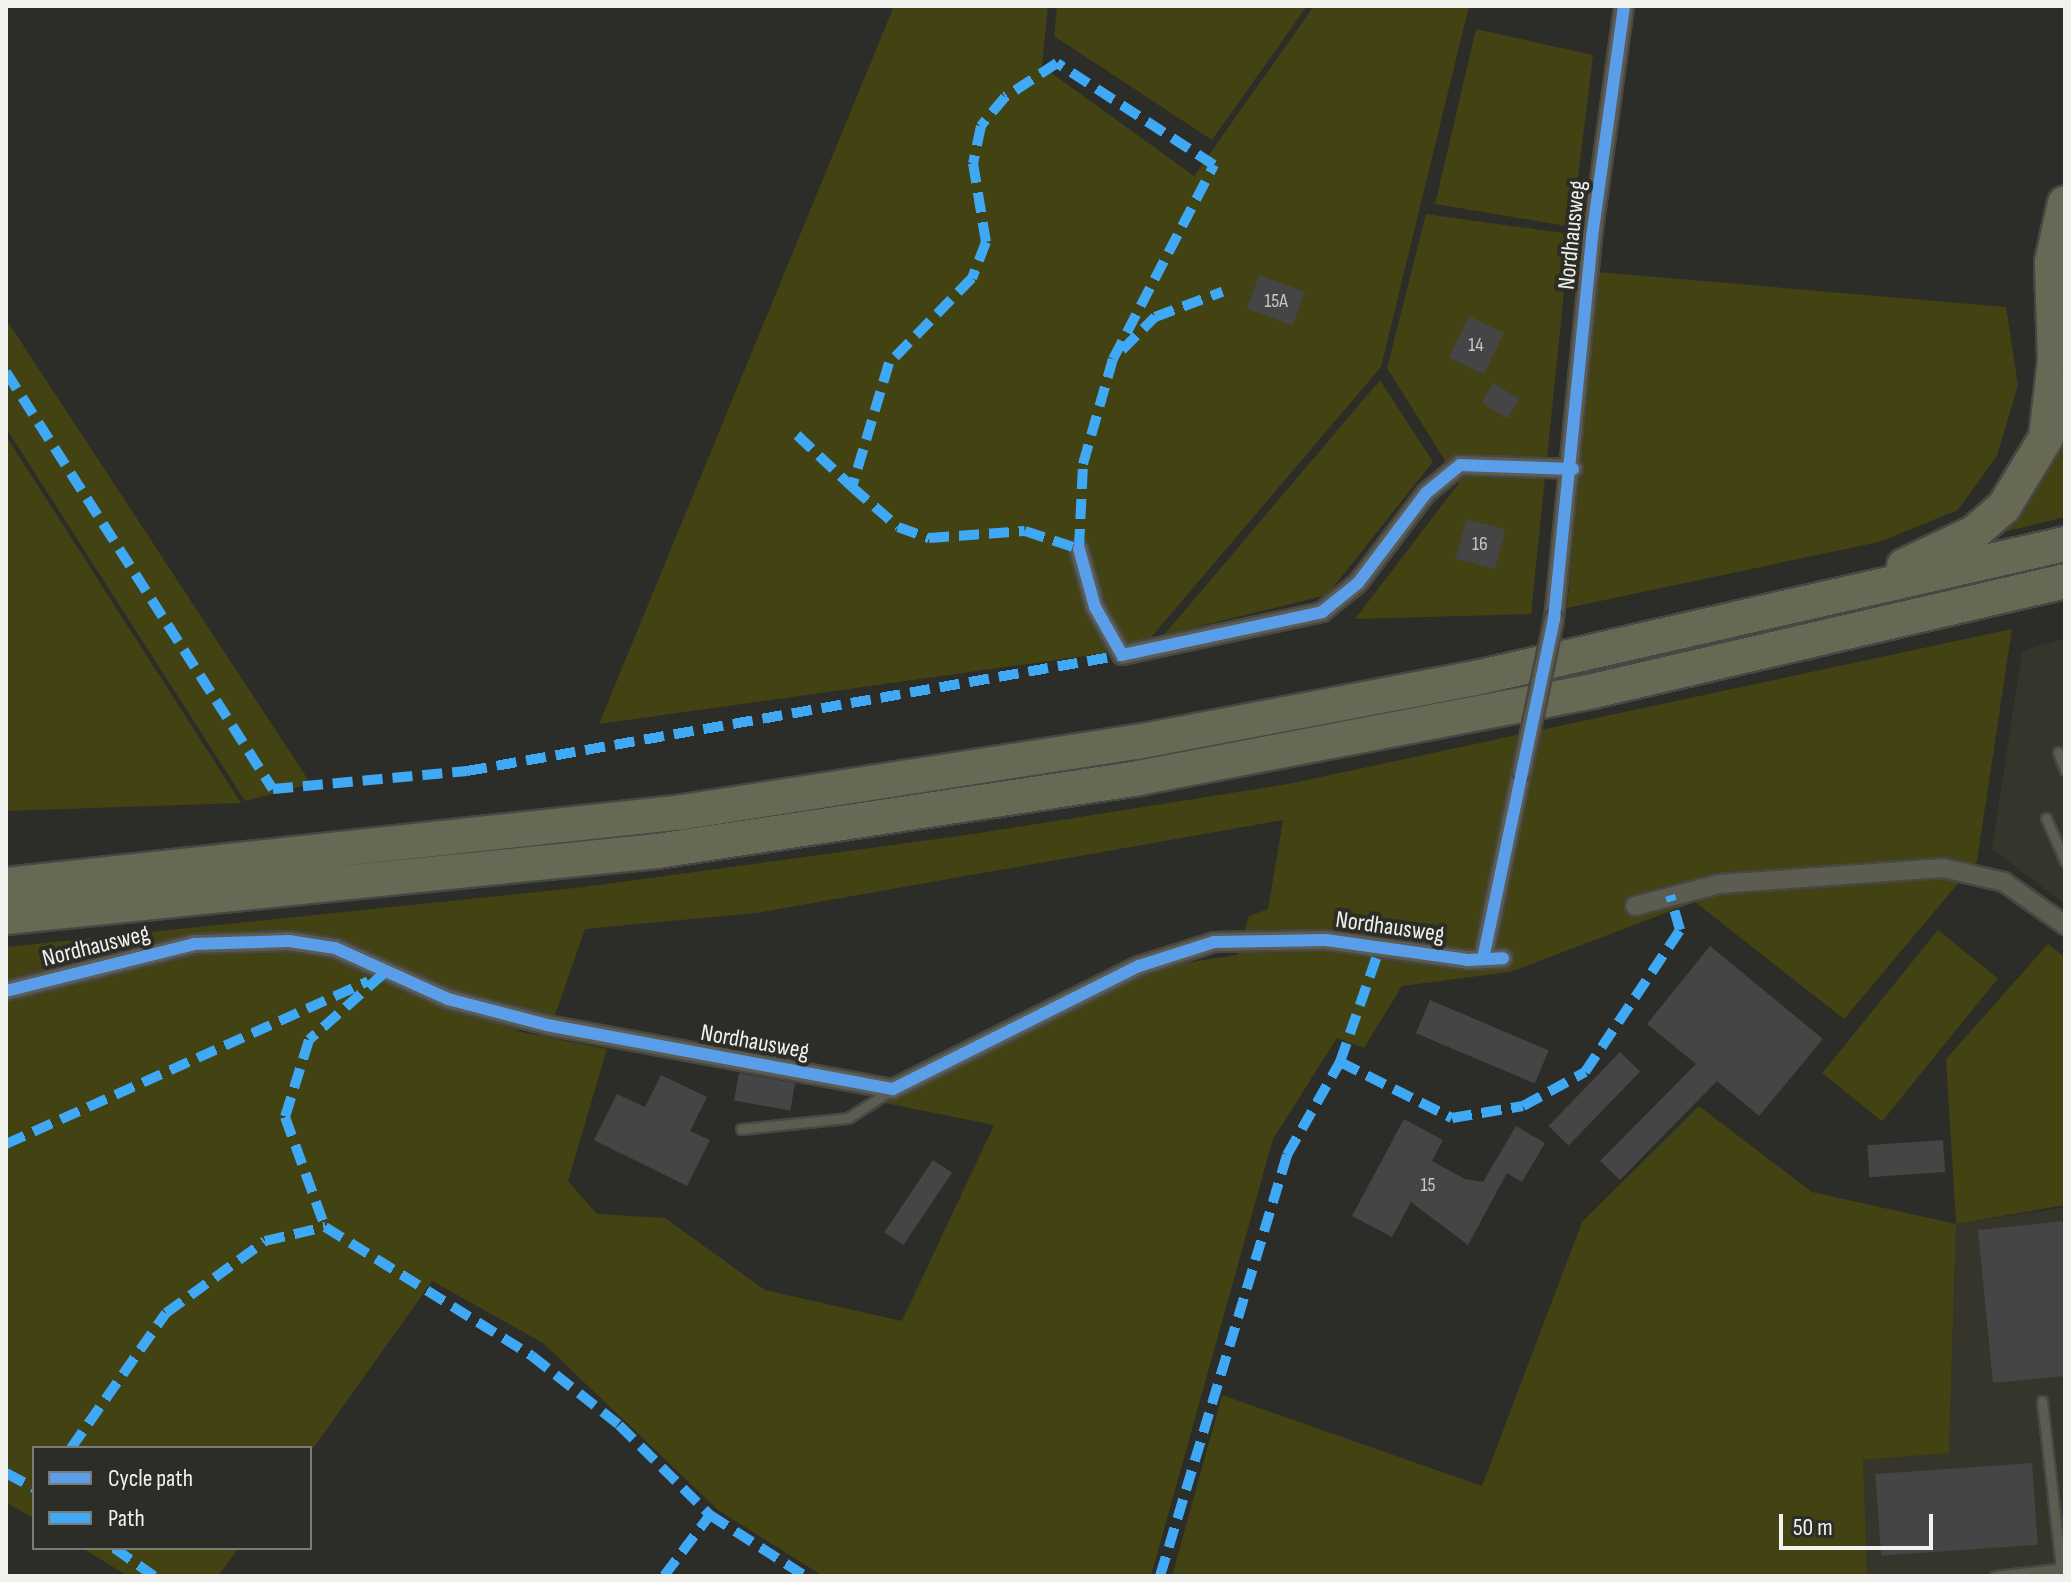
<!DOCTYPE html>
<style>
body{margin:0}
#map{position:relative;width:2071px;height:1582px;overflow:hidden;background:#2c2c28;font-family:"Sofia Sans Condensed",sans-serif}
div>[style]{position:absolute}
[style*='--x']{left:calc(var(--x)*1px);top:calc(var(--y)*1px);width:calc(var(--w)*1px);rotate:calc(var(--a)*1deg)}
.built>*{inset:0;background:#35352b}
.green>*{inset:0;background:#424212;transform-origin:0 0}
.building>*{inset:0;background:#444544;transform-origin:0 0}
.roads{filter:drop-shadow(2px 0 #474745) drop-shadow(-2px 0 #474745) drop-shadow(0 2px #474745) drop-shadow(0 -2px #474745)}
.lane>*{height:9px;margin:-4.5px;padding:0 4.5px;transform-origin:4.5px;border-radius:4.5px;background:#5c5c50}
.street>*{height:18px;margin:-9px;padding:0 9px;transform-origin:9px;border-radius:9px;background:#5c5c50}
.highway>*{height:34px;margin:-17px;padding:0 17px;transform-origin:17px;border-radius:17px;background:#686954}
.bridges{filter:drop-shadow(2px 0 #474745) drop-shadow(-2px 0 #474745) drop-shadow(0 2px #474745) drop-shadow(0 -2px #474745)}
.street-bridge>*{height:18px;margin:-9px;padding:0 9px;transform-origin:9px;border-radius:9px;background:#5c5c50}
.quiet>*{height:10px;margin-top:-5px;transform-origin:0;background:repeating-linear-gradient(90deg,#3fa9f5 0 20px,transparent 0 30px)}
.cycleway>*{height:12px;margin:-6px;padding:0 6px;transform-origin:6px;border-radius:6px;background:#5a9eea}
span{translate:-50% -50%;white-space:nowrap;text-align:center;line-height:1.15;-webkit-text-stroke:8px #2d2d27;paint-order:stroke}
.number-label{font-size:20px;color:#c6c7c4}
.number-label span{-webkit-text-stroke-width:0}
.street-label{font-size:24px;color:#f1f2ee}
.frame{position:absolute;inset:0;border:8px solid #f1f2ee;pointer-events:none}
.legend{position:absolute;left:32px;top:1446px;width:280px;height:104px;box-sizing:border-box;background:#2d2d27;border:2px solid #7b7c77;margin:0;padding:10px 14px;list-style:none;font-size:24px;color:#f1f2ee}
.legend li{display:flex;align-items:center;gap:16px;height:40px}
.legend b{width:40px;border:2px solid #7b7c77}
.scale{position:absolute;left:1779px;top:1514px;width:154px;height:36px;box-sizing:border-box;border:4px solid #f1f2ee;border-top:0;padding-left:10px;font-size:24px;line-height:28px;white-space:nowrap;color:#f1f2ee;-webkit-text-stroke:6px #2d2d27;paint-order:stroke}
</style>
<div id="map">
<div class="built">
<div style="clip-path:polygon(2065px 638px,2065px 904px,1992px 849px,2022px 651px)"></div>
<div style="clip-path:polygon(2065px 1207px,2065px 1576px,1867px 1576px,1862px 1460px,1949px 1453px,1956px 1224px)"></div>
</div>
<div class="green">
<div style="clip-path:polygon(894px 6px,1048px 6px,1042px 66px,1194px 176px,1314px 6px,1469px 6px,1381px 367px,1142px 648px,599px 724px)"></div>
<div style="clip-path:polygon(1057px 6px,1307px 6px,1212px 140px,1054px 36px)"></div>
<div style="clip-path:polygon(1476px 29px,1593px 55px,1572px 227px,1435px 204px)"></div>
<div style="clip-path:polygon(1426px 214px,1570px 234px,1531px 614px,1355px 619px,1459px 483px,1387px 368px)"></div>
<div style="clip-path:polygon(1598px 272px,2006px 307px,2018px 385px,1997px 456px,1958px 510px,1879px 542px,1567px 608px)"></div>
<div style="clip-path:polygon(6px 319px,311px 784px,245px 801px,6px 428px)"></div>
<div style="clip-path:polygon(2065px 345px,2065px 517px,1992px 535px)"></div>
<div style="clip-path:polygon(1380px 380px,1433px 462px,1327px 595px,1164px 635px)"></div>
<div style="clip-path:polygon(6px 436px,241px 803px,6px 811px)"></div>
<div style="clip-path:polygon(evenodd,2012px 629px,1977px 861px,1844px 1019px,1695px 902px,1510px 972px,1402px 986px,1364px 1048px,1337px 1038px,1273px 1139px,1151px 1576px,823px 1576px,718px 1510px,543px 1343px,432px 1281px,310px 1453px,34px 1448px,34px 1519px,6px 1502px,6px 947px,584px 887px,973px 834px,1288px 784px,2012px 629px,1283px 820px,1268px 909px,1249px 916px,1237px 955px,1164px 966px,885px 1103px,994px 1125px,902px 1321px,765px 1290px,665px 1218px,597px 1214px,568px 1181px,607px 1049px,517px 1031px,555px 1015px,585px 929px,757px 913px,1283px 820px)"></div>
<div style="left:1938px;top:930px;width:77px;height:184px;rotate:39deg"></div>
<div style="clip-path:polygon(2048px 944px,2065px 957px,2065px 1205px,1956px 1224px,1949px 1453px,1863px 1460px,1867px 1576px,1172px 1576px,1222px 1395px,1482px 1486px,1582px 1222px,1699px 1106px,1812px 1192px,1956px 1224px,1946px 1059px)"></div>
<div style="clip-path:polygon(82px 1548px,239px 1548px,218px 1576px,128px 1576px)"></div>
</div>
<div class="building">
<div style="left:1259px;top:275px;width:49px;height:36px;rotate:20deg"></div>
<div style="left:1469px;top:316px;width:39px;height:46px;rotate:26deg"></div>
<div style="left:1493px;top:383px;width:31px;height:23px;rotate:31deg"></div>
<div style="left:1466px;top:519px;width:41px;height:41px;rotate:15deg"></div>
<div style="clip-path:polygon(1710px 946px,1823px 1039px,1759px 1116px,1717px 1081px,1620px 1180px,1600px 1161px,1696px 1064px,1647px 1024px)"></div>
<div style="left:1430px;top:1000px;width:129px;height:36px;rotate:23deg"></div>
<div style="left:1620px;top:1052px;width:28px;height:103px;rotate:44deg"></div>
<div style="left:739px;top:1073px;width:57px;height:28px;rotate:10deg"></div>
<div style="clip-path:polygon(661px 1075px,707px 1097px,690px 1131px,710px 1140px,687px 1186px,594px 1140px,617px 1094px,645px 1107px)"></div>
<div style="clip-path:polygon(1404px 1119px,1443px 1140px,1432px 1161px,1465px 1179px,1483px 1182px,1516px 1126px,1545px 1143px,1522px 1182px,1507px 1173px,1468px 1245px,1411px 1202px,1392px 1237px,1352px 1216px)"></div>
<div style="left:1943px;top:1140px;width:32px;height:76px;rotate:86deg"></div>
<div style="left:933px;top:1160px;width:23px;height:87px;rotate:34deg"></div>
<div style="clip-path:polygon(2065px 1221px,2065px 1376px,1993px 1383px,1978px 1230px)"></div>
<div style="left:2032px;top:1463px;width:82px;height:157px;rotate:86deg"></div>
</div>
<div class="roads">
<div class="lane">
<div style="--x:2058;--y:752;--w:19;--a:69"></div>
<div style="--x:2046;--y:818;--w:47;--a:66.2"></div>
<div style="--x:741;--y:1129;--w:108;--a:-5.9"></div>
<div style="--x:848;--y:1118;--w:50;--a:-32.7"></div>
<div style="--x:2042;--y:1401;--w:169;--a:83.5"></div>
<div style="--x:1995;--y:1576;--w:70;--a:-6.5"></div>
</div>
<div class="street">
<div style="--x:1079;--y:549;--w:60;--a:74.6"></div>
<div style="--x:1095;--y:607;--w:55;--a:60.6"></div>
<div style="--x:1122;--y:655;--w:205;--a:-12.1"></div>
<div style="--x:1322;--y:612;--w:46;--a:-38.9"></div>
<div style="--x:1358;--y:583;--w:113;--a:-52.9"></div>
<div style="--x:1426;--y:493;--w:44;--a:-39.5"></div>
<div style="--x:1460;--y:465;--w:113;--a:2"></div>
<div style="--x:1554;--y:619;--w:384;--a:-84.3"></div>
<div style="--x:1592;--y:237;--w:233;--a:-82.1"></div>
<div style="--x:1635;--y:906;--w:87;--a:-14.7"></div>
<div style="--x:1719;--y:884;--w:225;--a:-4.1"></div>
<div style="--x:1943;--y:868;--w:63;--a:12.9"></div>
<div style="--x:2004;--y:882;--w:75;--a:35.2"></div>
<div style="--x:1484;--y:954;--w:187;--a:-78.3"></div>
<div style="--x:6;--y:991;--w:194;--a:-14"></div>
<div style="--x:194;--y:944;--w:95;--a:-1.8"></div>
<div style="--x:289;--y:941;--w:47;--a:8.7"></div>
<div style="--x:335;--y:948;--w:124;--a:24.3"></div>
<div style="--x:448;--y:999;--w:102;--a:14.7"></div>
<div style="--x:547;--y:1025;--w:352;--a:10.5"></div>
<div style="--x:893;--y:1089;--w:275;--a:-26.6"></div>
<div style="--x:1139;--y:966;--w:79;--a:-17.7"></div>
<div style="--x:1214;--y:942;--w:112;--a:-1"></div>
<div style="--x:1326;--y:940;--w:143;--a:8"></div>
<div style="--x:1468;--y:960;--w:35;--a:-3"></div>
</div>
<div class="highway">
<div style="--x:1904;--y:566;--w:77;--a:-25.2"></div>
<div style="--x:1974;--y:533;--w:40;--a:-41"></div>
<div style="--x:2004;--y:507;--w:81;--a:-58.7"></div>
<div style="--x:2046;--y:438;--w:79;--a:-83.4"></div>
<div style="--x:2055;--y:360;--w:98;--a:-91.8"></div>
<div style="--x:2052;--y:262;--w:60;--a:-77.6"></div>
<div style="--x:6;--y:885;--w:681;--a:-6.15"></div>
<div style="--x:683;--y:812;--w:459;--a:-8.8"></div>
<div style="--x:1137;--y:742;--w:345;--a:-10.7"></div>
<div style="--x:1476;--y:678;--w:604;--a:-12.82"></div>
<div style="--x:6;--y:917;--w:654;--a:-5.79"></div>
<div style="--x:657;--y:851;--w:487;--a:-8.6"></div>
<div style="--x:1138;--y:778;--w:463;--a:-10.8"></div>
<div style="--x:1593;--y:691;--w:485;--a:-13.1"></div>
</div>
</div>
<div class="bridges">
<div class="street-bridge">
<div style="--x:1522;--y:771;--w:155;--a:-78.1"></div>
</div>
</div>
<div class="quiet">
<div style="--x:1122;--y:350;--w:47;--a:-45"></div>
<div style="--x:1155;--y:317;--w:72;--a:-20.5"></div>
<div style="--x:6;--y:372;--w:495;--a:57.4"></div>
<div style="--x:273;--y:789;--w:195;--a:-5.3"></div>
<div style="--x:467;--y:771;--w:665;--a:-10.04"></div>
<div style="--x:797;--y:435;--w:76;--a:43.4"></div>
<div style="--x:852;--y:487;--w:61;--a:41"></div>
<div style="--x:898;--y:527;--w:33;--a:20"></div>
<div style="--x:929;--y:538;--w:96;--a:-4.2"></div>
<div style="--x:1025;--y:531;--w:57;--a:18.4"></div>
<div style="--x:1079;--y:549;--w:85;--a:-87.3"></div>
<div style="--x:1083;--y:464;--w:109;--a:-74.1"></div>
<div style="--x:1113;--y:359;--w:219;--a:-62.5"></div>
<div style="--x:1214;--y:165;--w:187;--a:-147"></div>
<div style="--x:1057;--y:63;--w:62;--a:146.8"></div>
<div style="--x:1005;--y:97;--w:38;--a:130"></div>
<div style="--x:981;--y:126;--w:38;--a:102"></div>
<div style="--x:973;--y:163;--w:80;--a:80.7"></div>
<div style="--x:986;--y:242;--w:39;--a:111"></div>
<div style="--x:972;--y:278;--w:119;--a:134.3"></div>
<div style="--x:889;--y:363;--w:129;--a:106.6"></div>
<div style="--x:383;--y:974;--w:99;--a:138.3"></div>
<div style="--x:309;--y:1040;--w:81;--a:107.3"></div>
<div style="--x:285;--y:1117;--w:117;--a:70"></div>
<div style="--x:325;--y:1227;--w:244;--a:31.9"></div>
<div style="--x:532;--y:1356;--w:111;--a:38.4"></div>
<div style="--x:619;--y:1425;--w:128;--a:44.7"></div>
<div style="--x:710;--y:1515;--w:113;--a:32.7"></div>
<div style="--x:1340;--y:1062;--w:125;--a:26.6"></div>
<div style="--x:1452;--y:1118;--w:72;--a:-9.6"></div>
<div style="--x:1523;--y:1106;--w:71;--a:-28.7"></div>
<div style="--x:1585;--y:1072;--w:171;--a:-56.2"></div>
<div style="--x:1680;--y:930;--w:36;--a:-106"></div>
<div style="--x:6;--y:1144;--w:397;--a:-24.2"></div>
<div style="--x:71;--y:1448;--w:165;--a:-54.9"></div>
<div style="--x:166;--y:1313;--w:122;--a:-36"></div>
<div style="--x:265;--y:1241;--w:62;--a:-13.1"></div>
<div style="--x:6;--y:1473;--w:32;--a:28"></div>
<div style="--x:114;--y:1548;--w:49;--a:35"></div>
<div style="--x:664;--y:1576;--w:76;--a:-53"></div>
<div style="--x:1160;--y:1576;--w:440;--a:-73.2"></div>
<div style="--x:1287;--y:1155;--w:107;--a:-60.3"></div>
<div style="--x:1340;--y:1062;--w:122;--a:-70.8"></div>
</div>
<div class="cycleway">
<div style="--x:1079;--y:549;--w:60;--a:74.6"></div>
<div style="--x:1095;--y:607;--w:55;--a:60.6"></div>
<div style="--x:1122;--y:655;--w:205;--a:-12.1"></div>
<div style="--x:1322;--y:612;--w:46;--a:-38.9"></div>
<div style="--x:1358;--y:583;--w:113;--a:-52.9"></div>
<div style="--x:1426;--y:493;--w:44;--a:-39.5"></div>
<div style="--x:1460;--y:465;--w:113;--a:2"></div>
<div style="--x:1484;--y:954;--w:342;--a:-78.2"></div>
<div style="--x:1554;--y:619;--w:384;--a:-84.3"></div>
<div style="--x:1592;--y:237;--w:233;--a:-82.1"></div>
<div style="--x:6;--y:991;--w:194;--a:-14"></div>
<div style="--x:194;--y:944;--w:95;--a:-1.8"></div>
<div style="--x:289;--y:941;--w:47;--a:8.7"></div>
<div style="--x:335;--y:948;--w:124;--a:24.3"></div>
<div style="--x:448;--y:999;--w:102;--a:14.7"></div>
<div style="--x:547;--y:1025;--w:352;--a:10.5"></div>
<div style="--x:893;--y:1089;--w:275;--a:-26.6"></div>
<div style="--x:1139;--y:966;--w:79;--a:-17.7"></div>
<div style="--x:1214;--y:942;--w:112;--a:-1"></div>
<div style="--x:1326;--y:940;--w:143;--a:8"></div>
<div style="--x:1468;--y:960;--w:35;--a:-3"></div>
</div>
<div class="number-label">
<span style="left:1276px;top:301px">15A</span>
<span style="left:1476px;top:345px">14</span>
<span style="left:1480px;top:544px">16</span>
<span style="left:1428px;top:1185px">15</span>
</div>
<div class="street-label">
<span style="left:1572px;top:235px;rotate:-84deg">Nordhausweg</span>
<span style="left:1390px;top:927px;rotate:8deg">Nordhausweg</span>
<span style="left:96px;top:946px;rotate:-14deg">Nordhausweg</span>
<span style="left:755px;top:1042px;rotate:10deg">Nordhausweg</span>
</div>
<div class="frame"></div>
<ul class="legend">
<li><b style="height:10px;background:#5a9eea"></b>Cycle path</li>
<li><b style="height:10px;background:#3fa9f5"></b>Path</li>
</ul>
<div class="scale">50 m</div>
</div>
